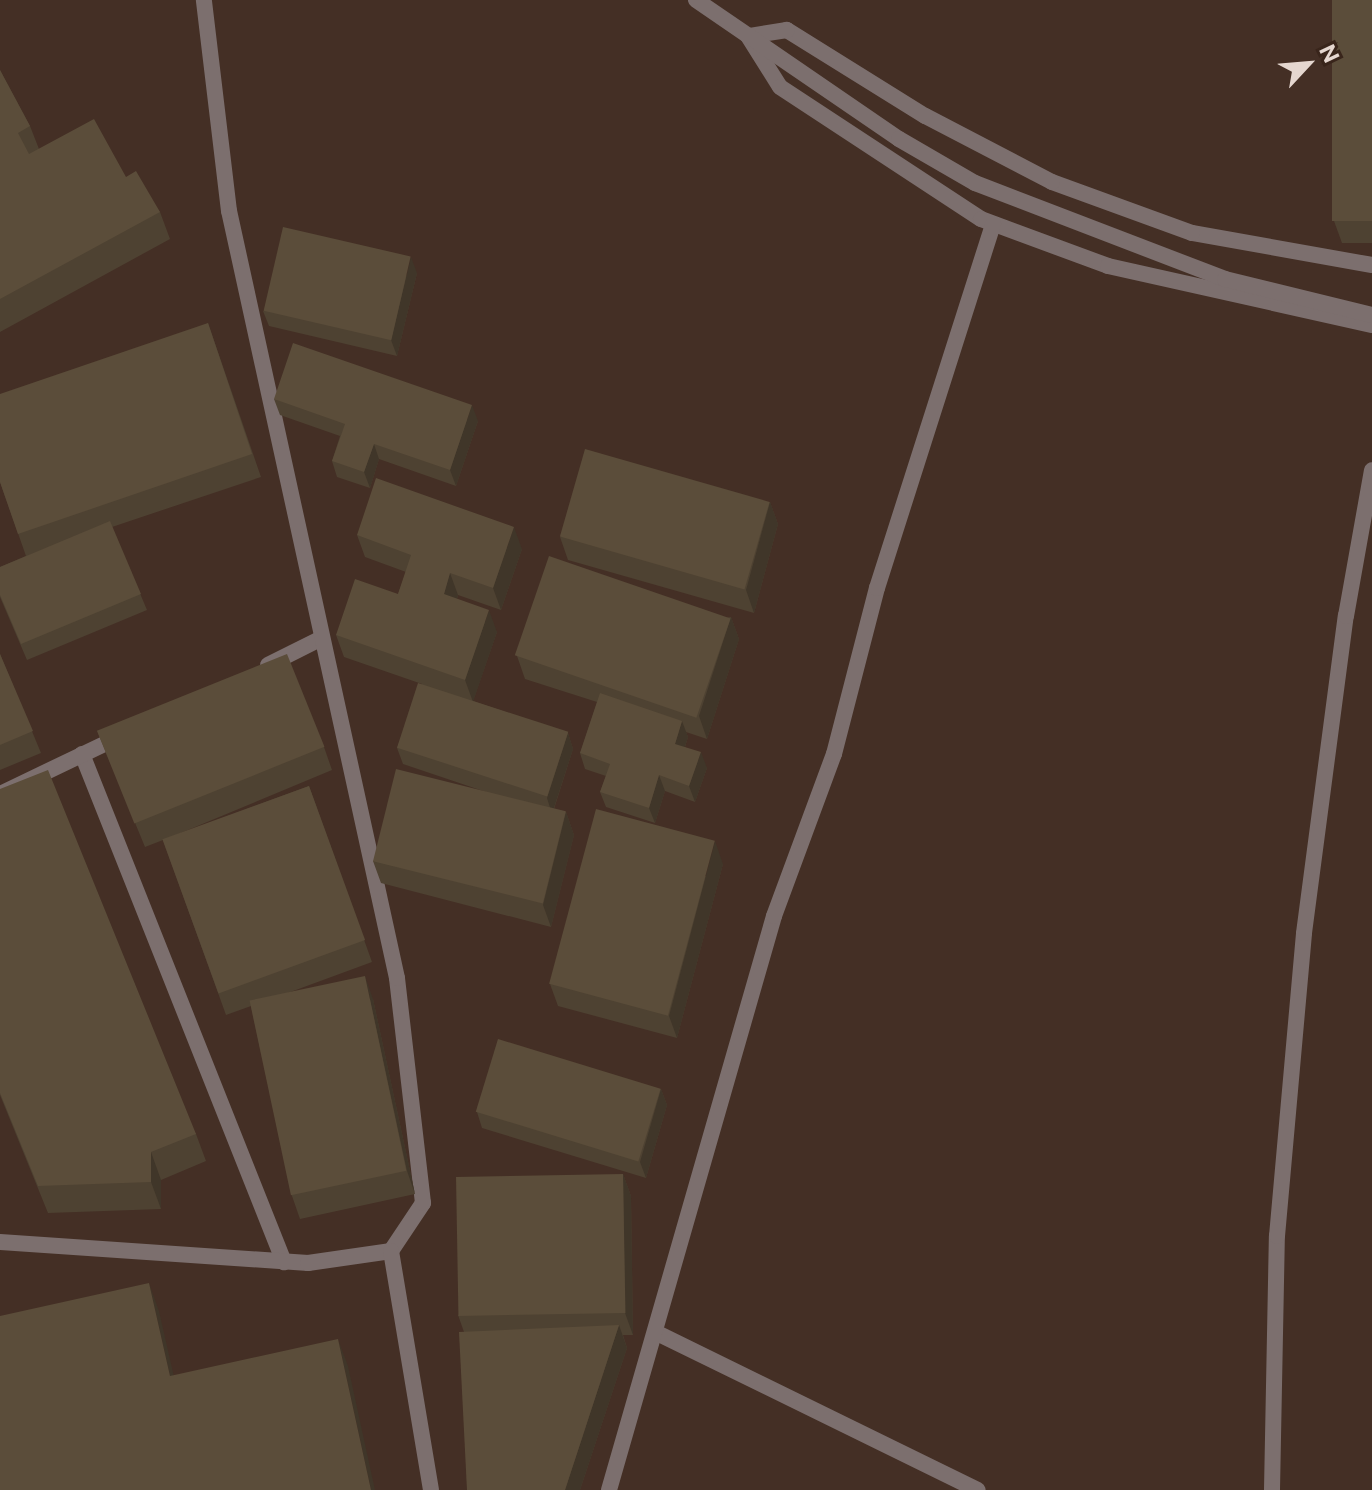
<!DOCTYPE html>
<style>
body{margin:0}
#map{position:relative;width:1372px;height:1490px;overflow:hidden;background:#442f25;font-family:"Public Sans",sans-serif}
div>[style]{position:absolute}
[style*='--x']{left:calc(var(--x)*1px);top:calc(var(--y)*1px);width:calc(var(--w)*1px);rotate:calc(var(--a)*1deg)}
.minor>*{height:16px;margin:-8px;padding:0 8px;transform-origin:8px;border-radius:8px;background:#7c6f6e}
.tertiary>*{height:16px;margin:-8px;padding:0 8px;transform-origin:8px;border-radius:8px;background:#7c6f6e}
.wall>*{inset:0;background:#4e4232}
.shaded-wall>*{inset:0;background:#403629}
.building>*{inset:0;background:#5b4d3a;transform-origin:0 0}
span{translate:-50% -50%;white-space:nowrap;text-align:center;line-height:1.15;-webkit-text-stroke:6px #39251b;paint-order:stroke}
.north{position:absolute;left:1268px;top:24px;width:80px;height:80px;-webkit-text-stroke:6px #39251b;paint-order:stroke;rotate:64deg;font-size:22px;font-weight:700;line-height:32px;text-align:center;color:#e5d7d0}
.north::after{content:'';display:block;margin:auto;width:28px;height:36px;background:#e5d7d0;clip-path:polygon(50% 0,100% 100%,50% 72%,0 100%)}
</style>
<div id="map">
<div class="minor">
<div style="--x:1372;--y:265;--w:183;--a:-169.9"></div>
<div style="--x:1192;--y:233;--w:149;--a:-160"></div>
<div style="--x:1052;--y:182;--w:143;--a:-152.5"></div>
<div style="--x:925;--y:116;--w:163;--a:-148.1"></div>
<div style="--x:787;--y:30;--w:39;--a:171"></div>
<div style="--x:748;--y:36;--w:60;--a:57.9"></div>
<div style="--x:780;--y:87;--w:240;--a:33.3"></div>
<div style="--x:981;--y:219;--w:135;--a:20.3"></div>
<div style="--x:1108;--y:266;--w:271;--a:12.6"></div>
<div style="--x:268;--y:665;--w:60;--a:-26.6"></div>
<div style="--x:82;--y:754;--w:547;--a:68.32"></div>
<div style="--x:0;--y:794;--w:134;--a:-25.6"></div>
<div style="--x:0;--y:1242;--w:309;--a:3.9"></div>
<div style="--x:308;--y:1263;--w:84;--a:-8.2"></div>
<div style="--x:391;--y:1251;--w:58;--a:-56.3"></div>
<div style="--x:423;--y:1203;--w:226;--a:-96.6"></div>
<div style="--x:397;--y:978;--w:785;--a:-102.35"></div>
<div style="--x:229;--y:211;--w:212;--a:-96.8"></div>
<div style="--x:391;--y:1251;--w:242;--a:80.5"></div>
<div style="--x:657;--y:1333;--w:357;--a:26.1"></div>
<div style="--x:609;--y:1490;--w:597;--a:-73.96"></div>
<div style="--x:774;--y:916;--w:173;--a:-69.7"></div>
<div style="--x:834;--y:754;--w:171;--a:-75.5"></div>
<div style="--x:877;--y:588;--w:382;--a:-72.3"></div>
<div style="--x:1272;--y:1490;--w:254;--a:-88.9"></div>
<div style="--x:1277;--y:1236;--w:304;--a:-84.9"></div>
<div style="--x:1304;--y:933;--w:320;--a:-82.5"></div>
<div style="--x:1346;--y:616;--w:148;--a:-79.9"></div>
</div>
<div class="tertiary">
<div style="--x:696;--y:0;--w:246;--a:34.4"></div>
<div style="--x:899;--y:139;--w:88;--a:30.1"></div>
<div style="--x:975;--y:183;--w:268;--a:21"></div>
<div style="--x:1225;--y:279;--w:151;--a:13.8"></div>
</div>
<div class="wall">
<div style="clip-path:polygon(1372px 0,1372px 243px,1342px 243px,1334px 221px)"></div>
<div style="clip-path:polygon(0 70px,30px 126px,39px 149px,126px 177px,160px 212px,170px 239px,0 332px)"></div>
<div style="clip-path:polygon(417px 273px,397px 356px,269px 326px,263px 311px)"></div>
<div style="clip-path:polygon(208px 323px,261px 477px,112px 527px,147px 610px,27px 660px,0 597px,0 567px,26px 556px,0 482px)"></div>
<div style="clip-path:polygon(274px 399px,478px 421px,456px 486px,379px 459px,370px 488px,337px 477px,332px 461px,340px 436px,280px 415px)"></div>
<div style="clip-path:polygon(770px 502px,778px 524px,754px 613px,568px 560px,560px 537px)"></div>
<div style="clip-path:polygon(357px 535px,522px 549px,501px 610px,458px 595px,457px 599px,497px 632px,473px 701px,568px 733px,573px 749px,554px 809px,566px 812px,574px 835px,551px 927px,381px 883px,373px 861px,486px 792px,403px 764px,397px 748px,422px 684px,344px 657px,336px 635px,398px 594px,406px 572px,365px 557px)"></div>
<div style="clip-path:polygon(731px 617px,739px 639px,707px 739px,686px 732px,688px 737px,685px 747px,707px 768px,695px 802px,665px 791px,655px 823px,606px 807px,600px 792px,606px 776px,585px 769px,580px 753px,597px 702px,525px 679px,517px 656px)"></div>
<div style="clip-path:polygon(0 654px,41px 753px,0 770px)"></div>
<div style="clip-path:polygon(98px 733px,324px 747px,332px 770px,171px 837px,309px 786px,372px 962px,285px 994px,373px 999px,415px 1194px,300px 1219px,292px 1196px,251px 1006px,226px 1015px,163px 840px,145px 847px)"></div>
<div style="clip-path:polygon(0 789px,196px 1134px,206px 1161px,161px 1180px,161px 1209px,48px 1213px,0 1095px)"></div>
<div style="clip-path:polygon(723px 864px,677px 1038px,558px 1006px,550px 984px)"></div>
<div style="clip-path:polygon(661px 1089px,667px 1105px,646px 1178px,482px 1128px,477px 1112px)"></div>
<div style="clip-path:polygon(623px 1174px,631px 1196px,633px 1335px,623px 1335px,627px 1348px,580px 1490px,467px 1490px,464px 1332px,458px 1315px)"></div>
</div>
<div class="shaded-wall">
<div style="clip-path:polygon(411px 257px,417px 273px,397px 356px,391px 340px)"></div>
<div style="clip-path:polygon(472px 405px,478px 421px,456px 486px,450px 470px)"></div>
<div style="clip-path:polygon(374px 444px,379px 459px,370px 488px,364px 472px)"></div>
<div style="clip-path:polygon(770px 502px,778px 524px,754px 613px,746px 590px)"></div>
<div style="clip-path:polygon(514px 527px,522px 549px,501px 610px,493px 588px)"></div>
<div style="clip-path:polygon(450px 573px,458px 595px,452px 617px,444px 594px)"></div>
<div style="clip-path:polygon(489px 610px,497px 632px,473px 702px,465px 680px)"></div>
<div style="clip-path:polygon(731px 617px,739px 639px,707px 739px,699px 716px)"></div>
<div style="clip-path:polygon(682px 721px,688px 737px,681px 759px,675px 744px)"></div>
<div style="clip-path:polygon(568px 733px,573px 749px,552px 814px,547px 798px)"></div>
<div style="clip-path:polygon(701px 752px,707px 768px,695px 802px,689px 786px)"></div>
<div style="clip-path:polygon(659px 775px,665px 791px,655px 823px,649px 808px)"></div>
<div style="clip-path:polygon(566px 812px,574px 835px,551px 927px,543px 905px)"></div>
<div style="clip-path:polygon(715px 841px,723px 864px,677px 1038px,669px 1016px)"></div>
<div style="clip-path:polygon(365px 976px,373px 999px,415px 1194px,407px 1171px)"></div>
<div style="clip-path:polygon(661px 1089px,667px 1105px,646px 1178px,640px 1162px)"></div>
<div style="clip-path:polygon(151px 1152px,161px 1180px,161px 1209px,151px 1182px)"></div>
<div style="clip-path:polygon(623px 1174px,631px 1196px,633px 1335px,625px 1313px)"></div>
<div style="clip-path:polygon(149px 1283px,159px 1311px,180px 1403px,170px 1376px)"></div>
<div style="clip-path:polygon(619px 1325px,627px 1348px,580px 1490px,565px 1490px)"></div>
<div style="clip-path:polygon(338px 1339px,348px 1366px,375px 1490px,371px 1490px)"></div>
</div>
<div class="building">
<div style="left:1332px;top:0;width:40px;height:221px"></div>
<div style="clip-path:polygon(0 70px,30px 126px,18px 133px,29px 154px,94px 119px,126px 177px,136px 171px,160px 212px,0 299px)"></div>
<div style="left:283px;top:227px;width:131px;height:86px;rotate:13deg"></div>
<div style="clip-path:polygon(208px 323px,252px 454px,18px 534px,0 482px,0 394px)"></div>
<div style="clip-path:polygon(293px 343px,472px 405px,450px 470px,374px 444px,364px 472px,332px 461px,345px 424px,274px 399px)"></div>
<div style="left:585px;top:449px;width:192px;height:91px;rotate:16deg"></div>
<div style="clip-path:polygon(376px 478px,514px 527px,493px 588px,450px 573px,444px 594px,489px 610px,465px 680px,336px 635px,355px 579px,398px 594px,411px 555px,357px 535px)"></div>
<div style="clip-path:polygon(110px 521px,141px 594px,21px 644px,0 595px,0 567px)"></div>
<div style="left:549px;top:556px;width:192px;height:105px;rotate:19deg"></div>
<div style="clip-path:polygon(0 654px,33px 731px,0 745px)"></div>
<div style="left:287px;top:654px;width:100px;height:205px;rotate:68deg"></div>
<div style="left:418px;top:683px;width:158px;height:68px;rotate:18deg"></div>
<div style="clip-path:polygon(600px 693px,682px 721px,675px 744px,701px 752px,689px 786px,659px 775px,649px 808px,600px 792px,610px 764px,580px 753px)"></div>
<div style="left:396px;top:769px;width:175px;height:95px;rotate:14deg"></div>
<div style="clip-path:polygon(48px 770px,196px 1134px,151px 1152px,151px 1182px,38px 1186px,0 1093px,0 789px)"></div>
<div style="left:309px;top:786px;width:164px;height:156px;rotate:70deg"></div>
<div style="left:596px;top:809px;width:123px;height:181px;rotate:15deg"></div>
<div style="left:365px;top:976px;width:199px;height:118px;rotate:78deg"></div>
<div style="left:498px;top:1039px;width:170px;height:76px;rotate:17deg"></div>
<div style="left:623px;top:1174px;width:139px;height:167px;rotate:89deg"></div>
<div style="clip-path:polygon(149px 1283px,170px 1376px,338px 1339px,371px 1490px,0 1490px,0 1316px)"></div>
<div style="clip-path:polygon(619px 1325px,565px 1490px,467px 1490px,459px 1332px)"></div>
</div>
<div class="north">N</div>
</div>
